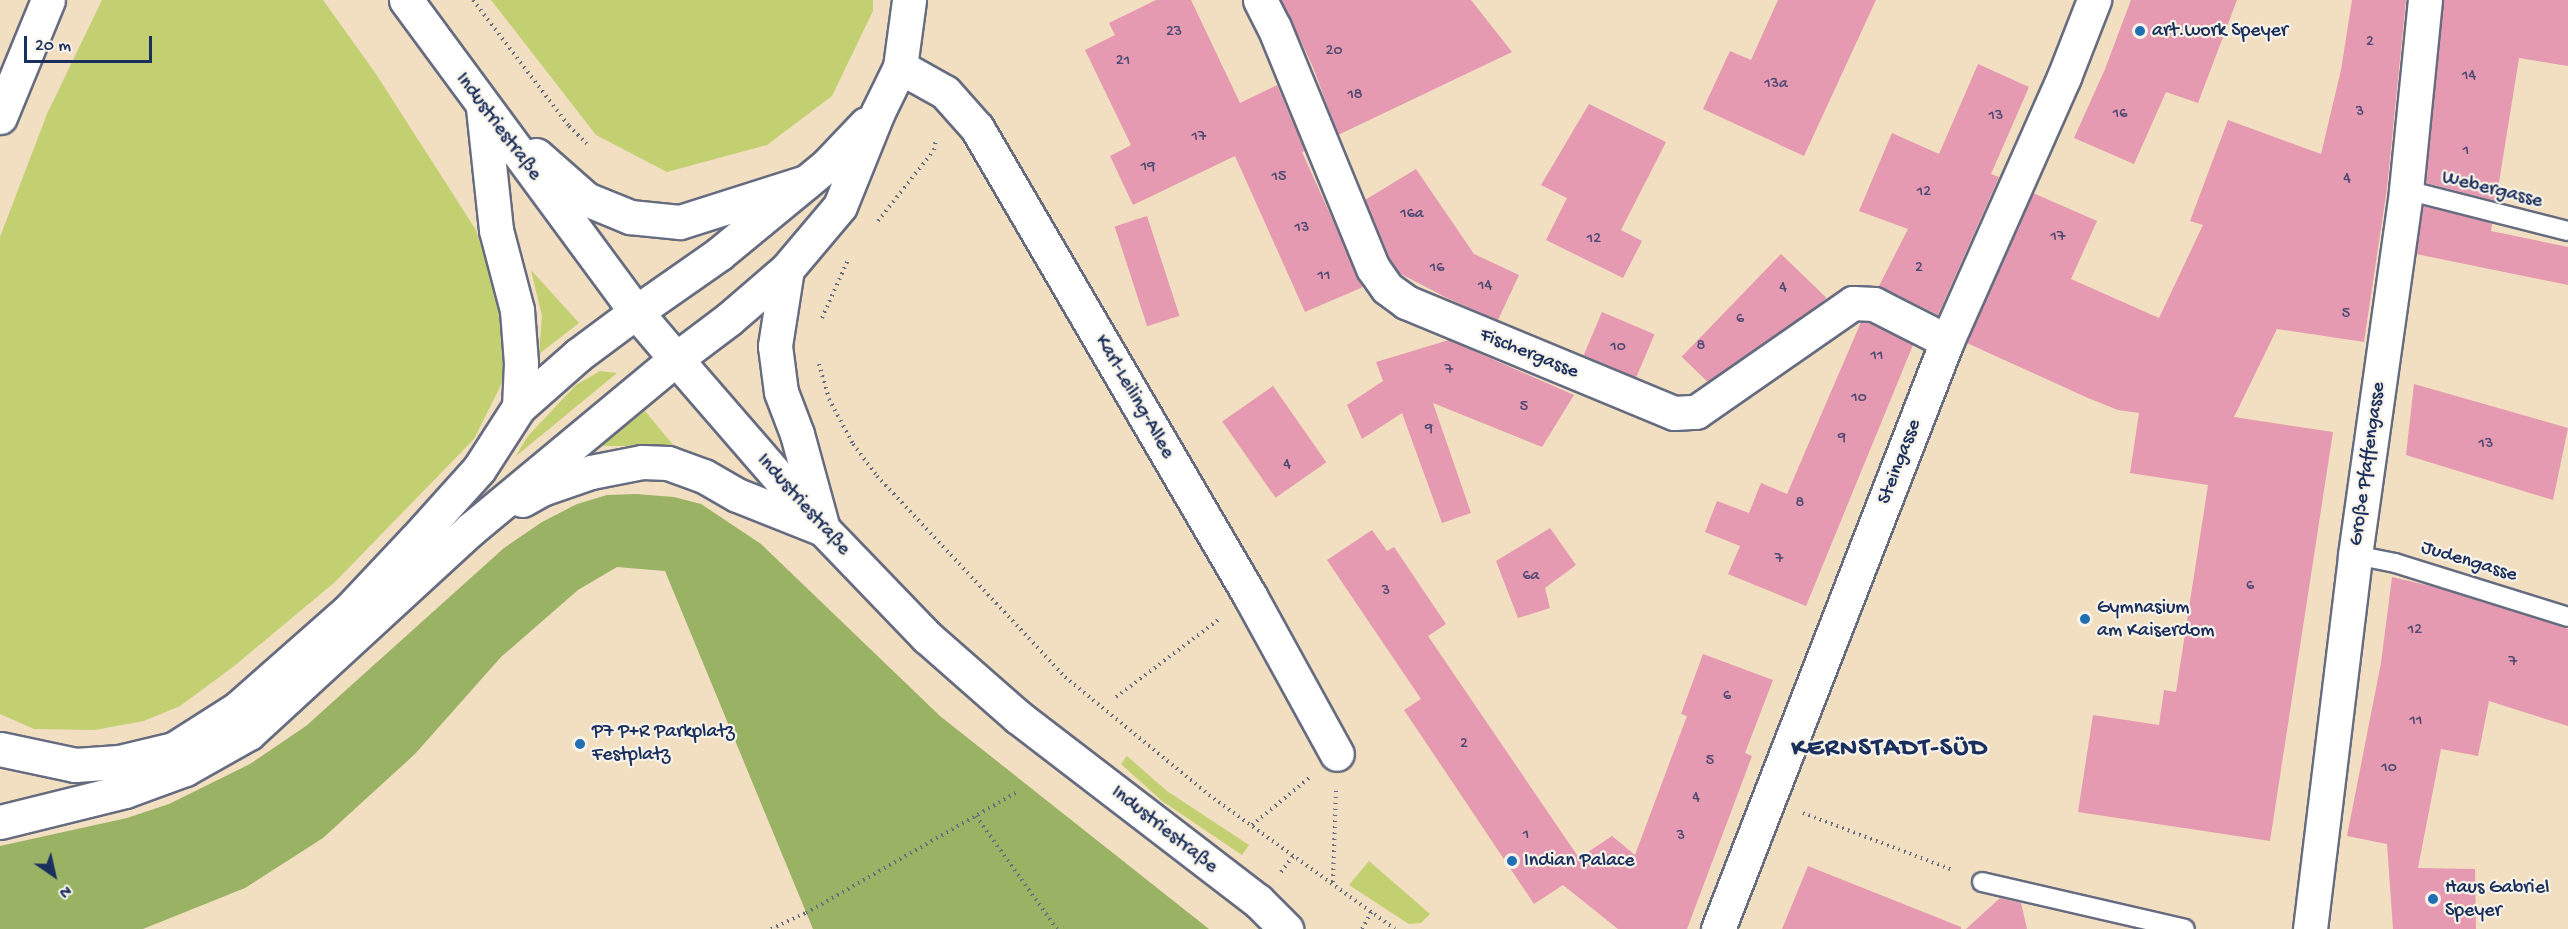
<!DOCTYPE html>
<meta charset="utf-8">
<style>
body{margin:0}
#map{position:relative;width:2568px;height:929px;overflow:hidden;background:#f2dec0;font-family:"Gochi Hand",sans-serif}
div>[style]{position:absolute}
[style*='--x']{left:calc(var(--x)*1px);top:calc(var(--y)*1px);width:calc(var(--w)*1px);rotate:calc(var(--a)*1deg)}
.green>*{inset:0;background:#c3d072}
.forest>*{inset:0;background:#9ab264}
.building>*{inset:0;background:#e59ab1;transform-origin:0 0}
.path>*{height:4px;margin-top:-2px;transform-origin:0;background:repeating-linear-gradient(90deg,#666c80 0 1.5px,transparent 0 6px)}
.roads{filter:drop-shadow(2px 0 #666c80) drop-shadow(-2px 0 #666c80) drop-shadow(0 2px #666c80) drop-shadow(0 -2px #666c80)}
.lane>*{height:18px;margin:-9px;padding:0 9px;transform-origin:9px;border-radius:9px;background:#fff}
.street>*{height:33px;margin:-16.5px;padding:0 16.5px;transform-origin:16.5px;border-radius:16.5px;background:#fff}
.secondary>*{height:33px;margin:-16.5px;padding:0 16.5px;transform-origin:16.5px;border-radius:16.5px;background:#fff}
.primary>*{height:33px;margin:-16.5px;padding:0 16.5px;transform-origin:16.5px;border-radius:16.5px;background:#fff}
.dots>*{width:16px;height:16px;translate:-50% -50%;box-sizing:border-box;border:3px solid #f7f3e8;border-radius:50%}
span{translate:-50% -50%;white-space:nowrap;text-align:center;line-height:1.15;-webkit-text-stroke:4.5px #f7f3e8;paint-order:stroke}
.number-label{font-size:16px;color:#4e4a73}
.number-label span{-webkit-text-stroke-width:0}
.poi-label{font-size:20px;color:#1b2f5e}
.left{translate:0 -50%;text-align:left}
.street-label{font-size:20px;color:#1b2f5e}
.district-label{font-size:26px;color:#1b2f5e;font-weight:700;letter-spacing:1.5px}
.north{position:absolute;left:24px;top:845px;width:60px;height:60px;-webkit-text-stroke:4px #f7f3e8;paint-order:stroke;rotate:146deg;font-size:16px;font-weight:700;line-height:24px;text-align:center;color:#1b2f5e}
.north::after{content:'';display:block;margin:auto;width:21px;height:27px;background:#1b2f5e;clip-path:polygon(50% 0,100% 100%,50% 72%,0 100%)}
.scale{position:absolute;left:24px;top:36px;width:128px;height:27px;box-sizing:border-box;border:3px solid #1b2f5e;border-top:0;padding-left:8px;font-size:18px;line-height:21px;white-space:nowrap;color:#1b2f5e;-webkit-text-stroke:4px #f7f3e8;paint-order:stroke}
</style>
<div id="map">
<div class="green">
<div style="clip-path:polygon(102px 0,323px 0,376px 74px,476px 230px,502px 313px,503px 381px,474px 439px,335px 582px,233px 667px,180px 706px,144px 721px,95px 730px,34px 729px,0 714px,0 237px,47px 114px)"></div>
<div style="clip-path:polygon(491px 0,873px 0,873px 11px,832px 96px,767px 145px,667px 172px,596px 135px)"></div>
<div style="clip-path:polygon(531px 270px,579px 323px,539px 354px,542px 316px)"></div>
<div style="clip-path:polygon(600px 371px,617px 373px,515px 457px,528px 436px,576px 385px)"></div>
<div style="clip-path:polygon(645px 411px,674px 446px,599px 446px)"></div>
<div style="clip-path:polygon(1127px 756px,1167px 791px,1249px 845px,1242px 855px,1162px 801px,1121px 764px)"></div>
<div style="clip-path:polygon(1369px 861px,1430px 914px,1421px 923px,1409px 924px,1349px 885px)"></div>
</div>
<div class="forest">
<div style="clip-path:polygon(636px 494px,674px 497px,701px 504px,761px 544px,940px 716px,1209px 929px,813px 929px,665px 571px,617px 567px,578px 590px,501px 657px,415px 754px,323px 838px,245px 888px,143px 929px,0 929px,0 846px,127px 818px,169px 804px,250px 764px,306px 726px,504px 548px,542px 522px,577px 504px,607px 495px)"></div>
</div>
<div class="building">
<div style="clip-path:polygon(1156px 0,1191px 0,1240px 103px,1277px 85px,1305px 151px,1302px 152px,1363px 287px,1305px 312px,1235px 156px,1133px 205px,1110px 156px,1131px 145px,1085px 50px,1115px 35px,1109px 23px)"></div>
<div style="clip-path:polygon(1281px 0,1471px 0,1512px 52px,1338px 135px,1313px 67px)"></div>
<div style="clip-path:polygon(1778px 0,1876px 0,1804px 156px,1703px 109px,1730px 51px,1751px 60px)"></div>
<div style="clip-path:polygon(2131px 0,2237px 0,2198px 103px,2166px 92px,2134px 164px,2074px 138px,2105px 69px)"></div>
<div style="clip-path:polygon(2352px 0,2406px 0,2387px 188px,2364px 342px,2277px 329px,2234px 417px,2333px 432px,2270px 841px,2078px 812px,2093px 715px,2159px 725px,2164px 690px,2176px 692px,2208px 485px,2130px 473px,2139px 413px,2118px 410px,2088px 398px,1967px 343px,2033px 193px,2097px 221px,2071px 279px,2159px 318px,2203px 225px,2190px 221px,2228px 120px,2321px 154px,2341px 70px)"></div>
<div style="clip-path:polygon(2443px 0,2568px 0,2568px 66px,2519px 58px,2496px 201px,2426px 183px)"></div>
<div style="clip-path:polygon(1978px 64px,2029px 87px,1991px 174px,1999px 177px,1938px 315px,1879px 286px,1908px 229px,1859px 211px,1892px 133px,1939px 154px)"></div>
<div style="clip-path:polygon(1589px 104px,1666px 142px,1621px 230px,1642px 241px,1623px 278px,1546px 240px,1567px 198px,1541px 185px)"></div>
<div style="clip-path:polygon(1416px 169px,1474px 254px,1519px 275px,1498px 320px,1449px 299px,1399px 273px,1390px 259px,1365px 200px)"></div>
<div style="clip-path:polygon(2423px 206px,2492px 223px,2491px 231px,2568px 247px,2568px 285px,2416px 254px)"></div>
<div style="left:1147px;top:216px;width:105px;height:34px;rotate:72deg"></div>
<div style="left:1781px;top:254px;width:63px;height:143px;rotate:44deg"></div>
<div style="left:1602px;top:312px;width:57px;height:47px;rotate:23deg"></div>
<div style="clip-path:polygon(1861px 322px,1869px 323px,1913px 345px,1806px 606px,1728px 574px,1740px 546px,1705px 532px,1717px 501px,1749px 513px,1761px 483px,1787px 494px)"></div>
<div style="clip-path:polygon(1449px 340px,1574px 395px,1542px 447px,1433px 403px,1471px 513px,1442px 523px,1402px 413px,1362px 439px,1347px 405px,1383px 381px,1376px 362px)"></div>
<div style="clip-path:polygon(2414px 384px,2568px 428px,2553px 500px,2406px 455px)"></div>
<div style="left:1273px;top:386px;width:93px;height:62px;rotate:55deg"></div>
<div style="clip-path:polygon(1550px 528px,1576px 565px,1545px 588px,1550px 608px,1518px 618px,1496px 561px)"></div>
<div style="clip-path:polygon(1372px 530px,1387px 551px,1394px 547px,1446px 624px,1428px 636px,1579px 858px,1612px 836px,1635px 855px,1687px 716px,1681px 714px,1703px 654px,1773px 680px,1745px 753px,1752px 756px,1687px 929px,1618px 929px,1563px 885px,1534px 904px,1404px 710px,1421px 699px,1327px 560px)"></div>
<div style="clip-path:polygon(2392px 577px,2439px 588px,2568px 629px,2568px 726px,2489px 701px,2478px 756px,2441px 749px,2418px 868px,2475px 869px,2476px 929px,2393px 929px,2387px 844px,2347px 836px,2381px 663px)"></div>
<div style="clip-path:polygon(1808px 866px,1961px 927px,1961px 929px,1782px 929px)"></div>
<div style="clip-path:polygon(2000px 898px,2021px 903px,2027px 929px,1966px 929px)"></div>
</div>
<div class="path">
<div style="--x:473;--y:0;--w:158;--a:52.7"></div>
<div style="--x:569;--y:126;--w:25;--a:45"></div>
<div style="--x:878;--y:221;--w:90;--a:-51.7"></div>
<div style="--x:934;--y:150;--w:10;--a:-79"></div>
<div style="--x:822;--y:318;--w:64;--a:-65.9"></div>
<div style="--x:819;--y:364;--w:36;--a:74"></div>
<div style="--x:829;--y:399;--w:51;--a:61.9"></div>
<div style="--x:853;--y:444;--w:40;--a:53"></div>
<div style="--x:877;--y:476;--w:275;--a:46.9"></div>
<div style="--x:1065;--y:677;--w:186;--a:39.3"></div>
<div style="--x:1209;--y:795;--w:229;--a:35.8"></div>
<div style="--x:1116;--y:697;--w:128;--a:-37"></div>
<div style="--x:1803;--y:813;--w:160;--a:20.8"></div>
<div style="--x:976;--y:816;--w:139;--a:54.4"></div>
<div style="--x:1252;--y:825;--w:74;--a:-39.5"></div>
<div style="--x:1281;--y:872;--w:21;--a:-53"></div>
<div style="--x:1333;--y:882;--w:91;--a:-88.1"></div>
<div style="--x:771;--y:929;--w:38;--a:-25"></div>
<div style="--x:806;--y:913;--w:245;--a:-29.8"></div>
<div style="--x:1362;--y:929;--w:21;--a:-61"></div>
</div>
<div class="roads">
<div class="lane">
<div style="--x:2406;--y:190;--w:167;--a:14.2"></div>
<div style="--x:2355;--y:555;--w:41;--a:11.3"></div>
<div style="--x:2395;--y:563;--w:181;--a:17.3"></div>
<div style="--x:1982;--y:882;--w:208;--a:13"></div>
</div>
<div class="street">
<div style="--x:1260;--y:0;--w:30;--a:63"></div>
<div style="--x:1274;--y:27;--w:261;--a:67.7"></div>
<div style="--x:1373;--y:268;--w:24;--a:55"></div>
<div style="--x:1387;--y:288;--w:24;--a:36"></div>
<div style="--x:1406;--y:302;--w:290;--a:22.5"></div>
<div style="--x:1674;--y:413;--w:22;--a:-3"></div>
<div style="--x:1696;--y:412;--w:191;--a:-34.8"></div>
<div style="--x:1853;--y:303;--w:21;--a:3"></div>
<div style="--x:1874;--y:304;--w:82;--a:26.9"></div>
<div style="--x:900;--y:67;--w:51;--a:29.1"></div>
<div style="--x:945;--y:92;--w:48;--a:48.4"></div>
<div style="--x:977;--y:128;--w:542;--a:59.74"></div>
<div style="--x:1250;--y:596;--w:180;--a:61.2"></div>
<div style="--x:676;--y:359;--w:225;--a:49.1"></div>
<div style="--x:823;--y:529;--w:150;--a:46.1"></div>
<div style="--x:927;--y:637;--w:121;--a:41.3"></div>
<div style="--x:1018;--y:717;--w:302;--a:37.5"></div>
<div style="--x:1258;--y:901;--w:40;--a:45"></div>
<div style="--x:1718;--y:929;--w:631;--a:-68.72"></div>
<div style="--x:1947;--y:341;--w:289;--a:-66.1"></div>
<div style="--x:2064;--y:77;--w:83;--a:-68.7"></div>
<div style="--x:2310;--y:929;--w:377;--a:-83.1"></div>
<div style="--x:2355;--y:555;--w:369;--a:-82"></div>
<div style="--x:2406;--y:190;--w:191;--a:-84.3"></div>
</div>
<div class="secondary">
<div style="--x:406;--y:0;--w:388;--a:53.6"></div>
<div style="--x:636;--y:312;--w:62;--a:49.6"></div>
<div style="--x:676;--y:359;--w:66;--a:-37"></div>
<div style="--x:729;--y:319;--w:77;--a:-40.8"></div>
<div style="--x:787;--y:269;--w:82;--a:-49.9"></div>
<div style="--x:840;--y:206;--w:101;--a:-68"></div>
<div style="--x:878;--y:112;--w:50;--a:-63.9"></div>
<div style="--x:900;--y:67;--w:68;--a:-82.3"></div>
<div style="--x:536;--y:155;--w:67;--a:41.3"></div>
<div style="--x:586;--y:199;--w:48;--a:22.2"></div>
<div style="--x:630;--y:217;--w:50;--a:5.7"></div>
<div style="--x:680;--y:222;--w:132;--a:-17.6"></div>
<div style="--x:787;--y:269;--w:78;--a:98.9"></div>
<div style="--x:775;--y:346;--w:46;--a:82.6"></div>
<div style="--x:781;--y:392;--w:45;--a:69.1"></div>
<div style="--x:797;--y:434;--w:98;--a:74.7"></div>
<div style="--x:636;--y:312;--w:101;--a:-34.9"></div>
<div style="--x:719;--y:254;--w:140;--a:-39.5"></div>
<div style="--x:827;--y:165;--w:57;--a:-46.4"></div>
</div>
<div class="primary">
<div style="--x:483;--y:108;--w:123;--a:83.9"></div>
<div style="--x:496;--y:230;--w:83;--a:75.3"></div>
<div style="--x:517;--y:310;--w:53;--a:85.7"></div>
<div style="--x:521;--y:363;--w:44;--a:92.6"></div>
<div style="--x:0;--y:117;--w:126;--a:-67.7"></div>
<div style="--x:522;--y:500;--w:23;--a:-29"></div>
<div style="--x:542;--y:489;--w:52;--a:-19.1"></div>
<div style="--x:591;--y:472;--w:52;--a:-11.1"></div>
<div style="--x:642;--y:462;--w:26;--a:2"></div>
<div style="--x:668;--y:463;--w:38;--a:20"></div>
<div style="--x:704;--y:476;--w:38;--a:30"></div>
<div style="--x:737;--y:495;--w:92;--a:21.6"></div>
<div style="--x:0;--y:749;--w:77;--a:12"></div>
<div style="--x:75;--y:765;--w:44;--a:-3.9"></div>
<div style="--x:119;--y:762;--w:57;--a:-13.3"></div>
<div style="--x:174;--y:749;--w:76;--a:-32.6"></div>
<div style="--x:238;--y:708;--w:148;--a:-41.4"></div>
<div style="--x:349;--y:610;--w:98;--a:-46.7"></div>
<div style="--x:416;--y:539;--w:94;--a:-48"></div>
<div style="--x:479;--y:469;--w:74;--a:-57.2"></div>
<div style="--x:519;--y:407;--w:79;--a:-41.4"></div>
<div style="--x:578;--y:355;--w:72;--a:-36.6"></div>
<div style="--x:0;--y:822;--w:129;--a:-13.9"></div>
<div style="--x:125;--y:791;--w:64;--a:-20.1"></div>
<div style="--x:185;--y:769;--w:73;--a:-29.4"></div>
<div style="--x:249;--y:733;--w:301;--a:-42.6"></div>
<div style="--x:471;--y:529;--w:266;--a:-39.7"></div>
</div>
</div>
<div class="dots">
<div style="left:2140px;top:31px;background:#1f6fb2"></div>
<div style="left:2085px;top:619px;background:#1f6fb2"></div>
<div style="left:580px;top:744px;background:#1f6fb2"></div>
<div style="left:1512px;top:861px;background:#1f6fb2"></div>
<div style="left:2433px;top:899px;background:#1f6fb2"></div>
</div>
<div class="number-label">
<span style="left:1174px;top:33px">23</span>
<span style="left:2370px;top:43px">2</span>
<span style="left:1334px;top:52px">20</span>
<span style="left:1123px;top:62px">21</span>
<span style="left:2469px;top:77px">14</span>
<span style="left:1776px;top:85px">13a</span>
<span style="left:1355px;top:96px">18</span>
<span style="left:2360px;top:113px">3</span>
<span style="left:2120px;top:115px">16</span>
<span style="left:1996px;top:117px">13</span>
<span style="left:1199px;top:138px">17</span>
<span style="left:2466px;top:152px">1</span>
<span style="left:1148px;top:168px">19</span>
<span style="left:1279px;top:178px">15</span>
<span style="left:2347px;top:180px">4</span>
<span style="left:1924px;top:193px">12</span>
<span style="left:1412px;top:215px">16a</span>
<span style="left:1302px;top:229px">13</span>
<span style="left:2058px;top:238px">17</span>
<span style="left:1594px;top:240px">12</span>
<span style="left:1437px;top:269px">16</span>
<span style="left:1919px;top:269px">2</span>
<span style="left:1324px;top:277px">11</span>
<span style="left:1485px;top:287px">14</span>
<span style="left:1783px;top:289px">4</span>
<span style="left:2346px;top:315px">5</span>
<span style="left:1740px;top:320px">6</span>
<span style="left:1701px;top:347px">8</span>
<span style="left:1618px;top:348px">10</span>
<span style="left:1877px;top:357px">11</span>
<span style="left:1449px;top:371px">7</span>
<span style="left:1859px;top:399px">10</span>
<span style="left:1524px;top:408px">5</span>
<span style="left:1429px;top:430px">9</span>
<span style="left:1842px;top:439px">9</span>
<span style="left:2486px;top:445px">13</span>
<span style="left:1287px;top:466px">4</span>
<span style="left:1800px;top:504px">8</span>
<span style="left:1779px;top:560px">7</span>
<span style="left:1531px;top:577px">6a</span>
<span style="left:2250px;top:587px">6</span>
<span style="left:1386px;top:592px">3</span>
<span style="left:2415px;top:631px">12</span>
<span style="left:2513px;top:663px">7</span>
<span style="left:1727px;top:697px">6</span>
<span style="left:2416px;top:722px">11</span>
<span style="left:1464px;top:745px">2</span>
<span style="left:1710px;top:762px">5</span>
<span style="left:2389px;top:769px">10</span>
<span style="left:1696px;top:799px">4</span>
<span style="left:1526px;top:836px">1</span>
<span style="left:1681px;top:837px">3</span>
</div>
<div class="poi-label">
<span class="left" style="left:2152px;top:31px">art.work Speyer</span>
<span class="left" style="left:2097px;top:620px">Gymnasium<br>am Kaiserdom</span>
<span class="left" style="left:592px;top:744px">P7 P+R Parkplatz<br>Festplatz</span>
<span class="left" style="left:1524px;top:861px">Indian Palace</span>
<span class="left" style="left:2445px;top:900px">Haus Gabriel<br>Speyer</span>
</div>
<div class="street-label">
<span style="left:498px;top:127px;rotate:53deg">Industriestraße</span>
<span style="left:2492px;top:190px;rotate:14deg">Webergasse</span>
<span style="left:1529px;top:354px;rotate:22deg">Fischergasse</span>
<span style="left:1134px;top:397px;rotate:60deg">Karl-Leiling-Allee</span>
<span style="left:1900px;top:462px;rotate:-69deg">Steingasse</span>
<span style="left:2368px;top:464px;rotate:-82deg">Große Pfaffengasse</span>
<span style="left:803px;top:505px;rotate:48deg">Industriestraße</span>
<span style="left:2469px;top:562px;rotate:17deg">Judengasse</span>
<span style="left:1164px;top:830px;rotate:38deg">Industriestraße</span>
</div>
<div class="district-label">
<span style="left:1890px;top:750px">KERNSTADT-SÜD</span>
</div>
<div class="north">N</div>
<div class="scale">20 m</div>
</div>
